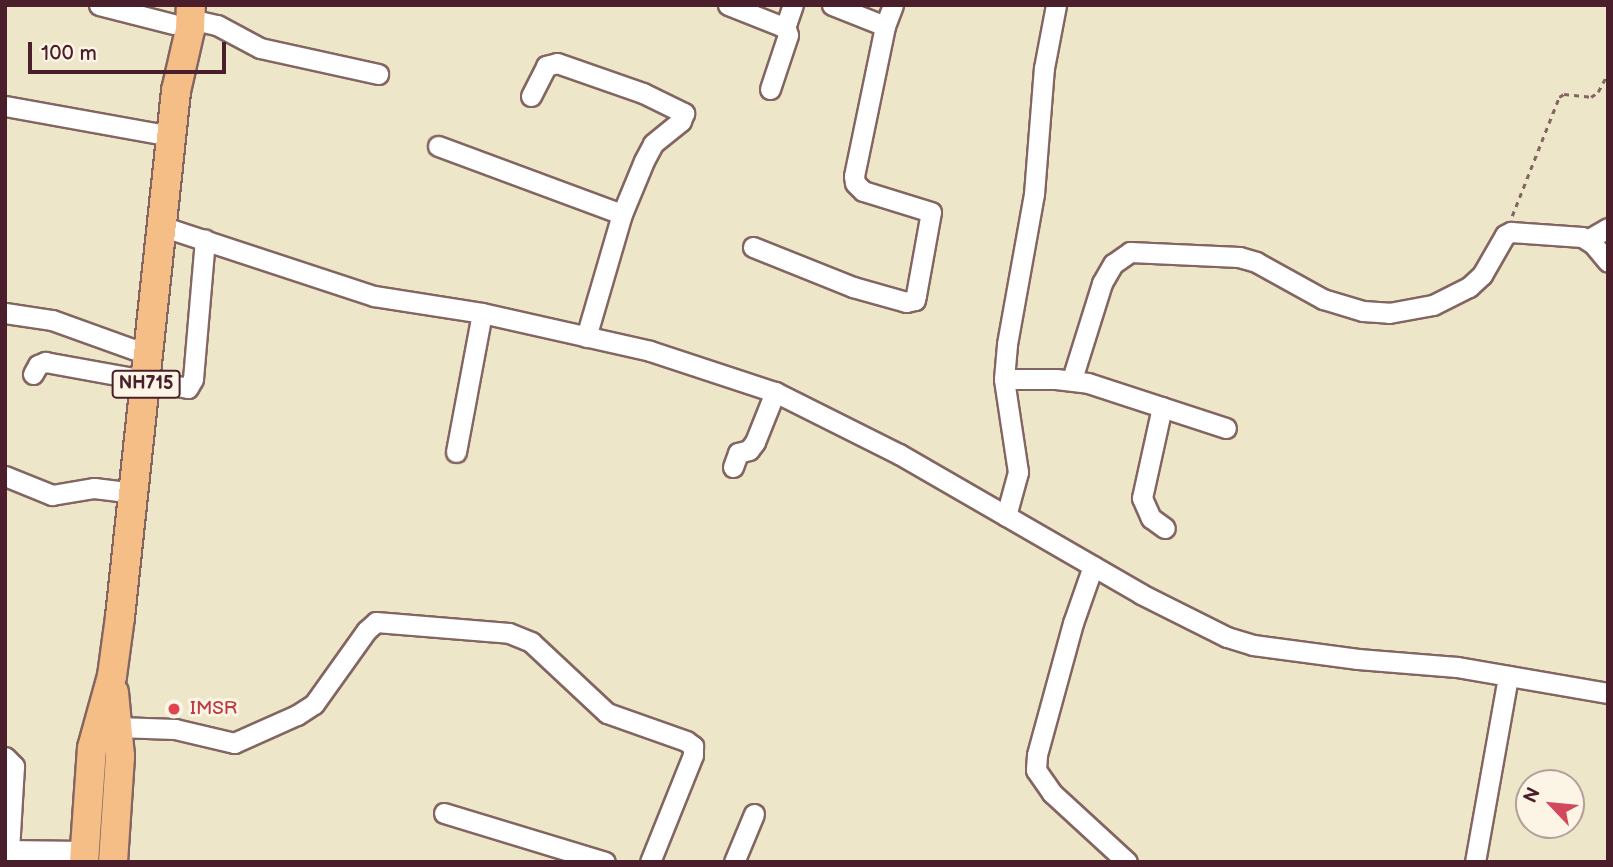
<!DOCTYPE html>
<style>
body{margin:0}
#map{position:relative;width:1613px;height:867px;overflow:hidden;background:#eee6c8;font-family:"Balsamiq Sans",sans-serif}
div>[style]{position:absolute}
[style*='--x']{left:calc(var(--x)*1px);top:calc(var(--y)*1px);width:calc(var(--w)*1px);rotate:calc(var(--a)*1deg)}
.path>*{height:2.5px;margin-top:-1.25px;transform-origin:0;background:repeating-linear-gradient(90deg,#836562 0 5px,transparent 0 10px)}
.roads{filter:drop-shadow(2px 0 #836562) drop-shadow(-2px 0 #836562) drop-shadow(0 2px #836562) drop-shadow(0 -2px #836562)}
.minor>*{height:19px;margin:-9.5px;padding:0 9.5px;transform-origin:9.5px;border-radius:9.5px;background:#fff}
.highway>*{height:28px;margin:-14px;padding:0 14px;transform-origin:14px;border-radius:14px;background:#f6be87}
.dots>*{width:19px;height:19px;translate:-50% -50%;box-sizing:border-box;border:4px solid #fcf5e5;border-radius:50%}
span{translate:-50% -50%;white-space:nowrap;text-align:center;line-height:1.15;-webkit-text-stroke:6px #fcf5e5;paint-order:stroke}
.shield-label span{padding:2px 5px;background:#fcf5e5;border:2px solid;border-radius:5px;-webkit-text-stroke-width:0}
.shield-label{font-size:18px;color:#4a1f2b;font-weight:700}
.health-label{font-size:19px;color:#be3a42}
.left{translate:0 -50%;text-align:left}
.frame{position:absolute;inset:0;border:7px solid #4a1f2b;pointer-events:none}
.north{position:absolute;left:1515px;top:769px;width:70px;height:70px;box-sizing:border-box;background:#fcf5e5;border:2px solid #b59f9b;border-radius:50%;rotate:296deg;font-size:19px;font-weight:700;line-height:28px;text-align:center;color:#4a1f2b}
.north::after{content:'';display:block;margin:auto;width:24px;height:32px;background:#d1495b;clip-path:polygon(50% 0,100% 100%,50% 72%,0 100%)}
.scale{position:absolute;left:28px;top:42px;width:198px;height:32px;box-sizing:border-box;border:4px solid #4a1f2b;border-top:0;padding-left:9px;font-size:21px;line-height:24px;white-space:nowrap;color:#4a1f2b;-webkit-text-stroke:5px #fcf5e5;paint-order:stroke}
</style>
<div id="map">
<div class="path">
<div style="--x:1512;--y:216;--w:128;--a:-68.4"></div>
<div style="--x:1559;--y:97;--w:6;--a:-31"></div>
<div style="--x:1564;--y:94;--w:27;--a:6"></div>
<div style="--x:1591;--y:97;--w:9;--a:-36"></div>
<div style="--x:1598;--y:92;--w:21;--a:-62"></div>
</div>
<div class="roads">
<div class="minor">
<div style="--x:99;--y:5;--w:76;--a:14.4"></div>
<div style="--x:728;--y:5;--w:57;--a:21.6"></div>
<div style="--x:781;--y:26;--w:7;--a:-34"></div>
<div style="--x:787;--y:22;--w:18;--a:-71"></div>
<div style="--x:190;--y:19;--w:28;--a:13"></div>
<div style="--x:217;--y:25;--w:49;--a:28.1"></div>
<div style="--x:260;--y:48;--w:121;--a:12.4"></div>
<div style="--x:885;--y:26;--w:22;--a:-69"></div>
<div style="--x:770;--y:89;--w:57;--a:-71.6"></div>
<div style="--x:788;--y:35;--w:10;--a:-107"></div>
<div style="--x:531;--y:96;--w:34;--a:-63"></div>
<div style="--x:546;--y:66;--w:11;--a:-15"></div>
<div style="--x:557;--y:63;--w:91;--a:19.2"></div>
<div style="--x:643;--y:93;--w:46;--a:26"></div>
<div style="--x:684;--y:113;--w:9;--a:111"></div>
<div style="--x:681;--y:121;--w:36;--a:141"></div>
<div style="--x:653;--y:144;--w:19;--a:118"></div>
<div style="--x:644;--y:161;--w:57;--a:112.5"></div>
<div style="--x:622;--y:214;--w:128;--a:106.3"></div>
<div style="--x:5;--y:106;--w:170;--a:10.2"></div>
<div style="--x:438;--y:146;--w:196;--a:20.3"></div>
<div style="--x:164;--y:227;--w:221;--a:18.2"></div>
<div style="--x:374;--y:296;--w:109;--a:8.9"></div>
<div style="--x:482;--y:313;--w:172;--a:12.7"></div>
<div style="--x:650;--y:351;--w:132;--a:18.2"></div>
<div style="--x:775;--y:392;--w:139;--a:26.6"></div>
<div style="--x:899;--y:454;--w:280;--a:30"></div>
<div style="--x:1141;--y:594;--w:96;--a:26.6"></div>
<div style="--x:1227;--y:637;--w:27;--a:17"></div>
<div style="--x:1253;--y:645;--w:106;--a:7.6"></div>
<div style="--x:1358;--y:659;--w:99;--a:4.6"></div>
<div style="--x:1457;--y:667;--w:153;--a:9.8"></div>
<div style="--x:1589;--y:239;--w:22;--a:-30"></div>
<div style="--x:753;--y:247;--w:108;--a:21.8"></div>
<div style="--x:853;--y:287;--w:55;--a:15.8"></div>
<div style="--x:906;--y:302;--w:9;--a:-13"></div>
<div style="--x:915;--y:300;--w:5;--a:-79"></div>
<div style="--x:916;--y:295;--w:84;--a:-79.8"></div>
<div style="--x:931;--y:212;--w:71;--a:-162.8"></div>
<div style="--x:863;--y:191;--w:11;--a:-135"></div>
<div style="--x:855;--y:183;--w:7;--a:-98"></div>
<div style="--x:854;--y:176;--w:153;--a:-78.3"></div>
<div style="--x:885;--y:26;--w:57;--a:-158.4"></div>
<div style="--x:5;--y:313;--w:48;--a:8.5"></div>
<div style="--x:52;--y:320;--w:103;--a:19.8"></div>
<div style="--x:33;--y:374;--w:10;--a:-61"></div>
<div style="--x:38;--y:365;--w:8;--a:-23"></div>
<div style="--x:45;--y:362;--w:145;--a:10.3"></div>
<div style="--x:188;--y:388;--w:10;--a:-61"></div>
<div style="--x:193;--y:379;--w:140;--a:-85.1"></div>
<div style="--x:1004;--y:379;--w:52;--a:0"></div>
<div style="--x:1056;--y:379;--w:32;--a:7"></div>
<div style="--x:1088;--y:383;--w:145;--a:18.1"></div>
<div style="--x:1072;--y:379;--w:101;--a:-72.6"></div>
<div style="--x:1102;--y:283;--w:22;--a:-60"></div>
<div style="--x:1113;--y:264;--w:21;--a:-35"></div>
<div style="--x:1130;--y:252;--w:109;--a:2.6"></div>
<div style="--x:1239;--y:257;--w:18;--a:16"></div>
<div style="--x:1256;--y:262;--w:77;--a:28.9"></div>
<div style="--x:1323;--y:299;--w:42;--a:16.7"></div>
<div style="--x:1363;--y:311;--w:26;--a:4"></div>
<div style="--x:1389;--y:313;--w:45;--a:-10.3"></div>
<div style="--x:1433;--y:305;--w:40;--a:-26.6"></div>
<div style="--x:1469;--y:287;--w:18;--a:-43"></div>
<div style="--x:1482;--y:275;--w:46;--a:-60.1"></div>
<div style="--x:1505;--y:235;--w:7;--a:-27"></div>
<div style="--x:1511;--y:232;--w:71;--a:4"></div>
<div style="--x:1582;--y:237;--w:13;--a:32"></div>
<div style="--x:1593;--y:244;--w:23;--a:50"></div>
<div style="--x:1162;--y:407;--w:93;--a:102.4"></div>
<div style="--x:1142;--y:498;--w:22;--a:66"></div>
<div style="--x:1151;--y:518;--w:17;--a:36"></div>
<div style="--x:456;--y:452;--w:141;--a:-79.4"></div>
<div style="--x:733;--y:467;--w:15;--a:-70"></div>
<div style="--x:738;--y:453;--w:11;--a:-15"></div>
<div style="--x:749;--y:450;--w:10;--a:-53"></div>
<div style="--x:755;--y:442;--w:54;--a:-68.2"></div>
<div style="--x:5;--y:476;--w:51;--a:22"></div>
<div style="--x:52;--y:495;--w:43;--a:-9.5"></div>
<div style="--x:94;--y:488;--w:39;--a:7"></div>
<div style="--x:1006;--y:516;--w:46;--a:-74.7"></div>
<div style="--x:1018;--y:472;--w:94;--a:-98.6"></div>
<div style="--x:1004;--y:379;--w:35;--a:-85"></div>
<div style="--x:1007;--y:344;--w:152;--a:-79.8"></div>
<div style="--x:1034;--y:194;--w:126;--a:-85.5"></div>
<div style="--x:1044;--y:68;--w:64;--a:-79.2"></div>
<div style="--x:1093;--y:566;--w:60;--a:109.3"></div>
<div style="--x:1073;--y:623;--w:137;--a:105.3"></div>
<div style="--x:1037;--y:755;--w:15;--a:94"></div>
<div style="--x:1036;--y:770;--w:28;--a:55"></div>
<div style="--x:1052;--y:793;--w:102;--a:42.6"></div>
<div style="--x:117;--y:727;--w:58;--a:2"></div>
<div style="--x:175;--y:729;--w:61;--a:13.3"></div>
<div style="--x:234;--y:743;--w:69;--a:-24"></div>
<div style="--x:297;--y:715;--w:20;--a:-33"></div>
<div style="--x:314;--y:704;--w:90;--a:-54.5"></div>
<div style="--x:366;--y:631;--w:13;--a:-42"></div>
<div style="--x:376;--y:622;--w:133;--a:4.7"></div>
<div style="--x:509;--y:633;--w:24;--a:22"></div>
<div style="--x:531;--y:642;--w:104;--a:43.1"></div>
<div style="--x:607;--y:713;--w:84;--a:19.5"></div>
<div style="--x:686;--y:741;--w:9;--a:36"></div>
<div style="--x:693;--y:746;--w:9;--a:90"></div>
<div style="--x:693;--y:755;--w:115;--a:111.9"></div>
<div style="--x:5;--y:757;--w:13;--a:45"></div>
<div style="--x:14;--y:766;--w:84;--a:93.4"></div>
<div style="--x:444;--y:813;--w:168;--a:16.9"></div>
<div style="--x:5;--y:850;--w:79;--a:0.7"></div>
<div style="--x:734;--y:862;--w:52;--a:-67.4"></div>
<div style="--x:1475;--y:862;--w:189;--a:-79.9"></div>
</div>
<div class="highway">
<div style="--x:84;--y:862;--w:114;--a:-86"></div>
<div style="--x:92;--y:748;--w:75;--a:-74.5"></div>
<div style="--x:112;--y:676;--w:60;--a:-82.3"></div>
<div style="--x:120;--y:617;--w:529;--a:-83.92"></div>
<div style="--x:176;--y:91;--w:63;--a:-77.1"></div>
<div style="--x:190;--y:30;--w:25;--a:-88"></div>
<div style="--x:113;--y:862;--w:106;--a:-86.2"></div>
<div style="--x:120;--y:756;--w:64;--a:-95.4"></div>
</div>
</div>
<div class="dots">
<div style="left:174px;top:709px;background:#e0444e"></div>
</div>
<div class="shield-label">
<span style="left:146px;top:384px">NH715</span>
</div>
<div class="health-label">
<span class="left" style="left:190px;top:709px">IMSR</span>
</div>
<div class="frame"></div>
<div class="north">N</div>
<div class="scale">100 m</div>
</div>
